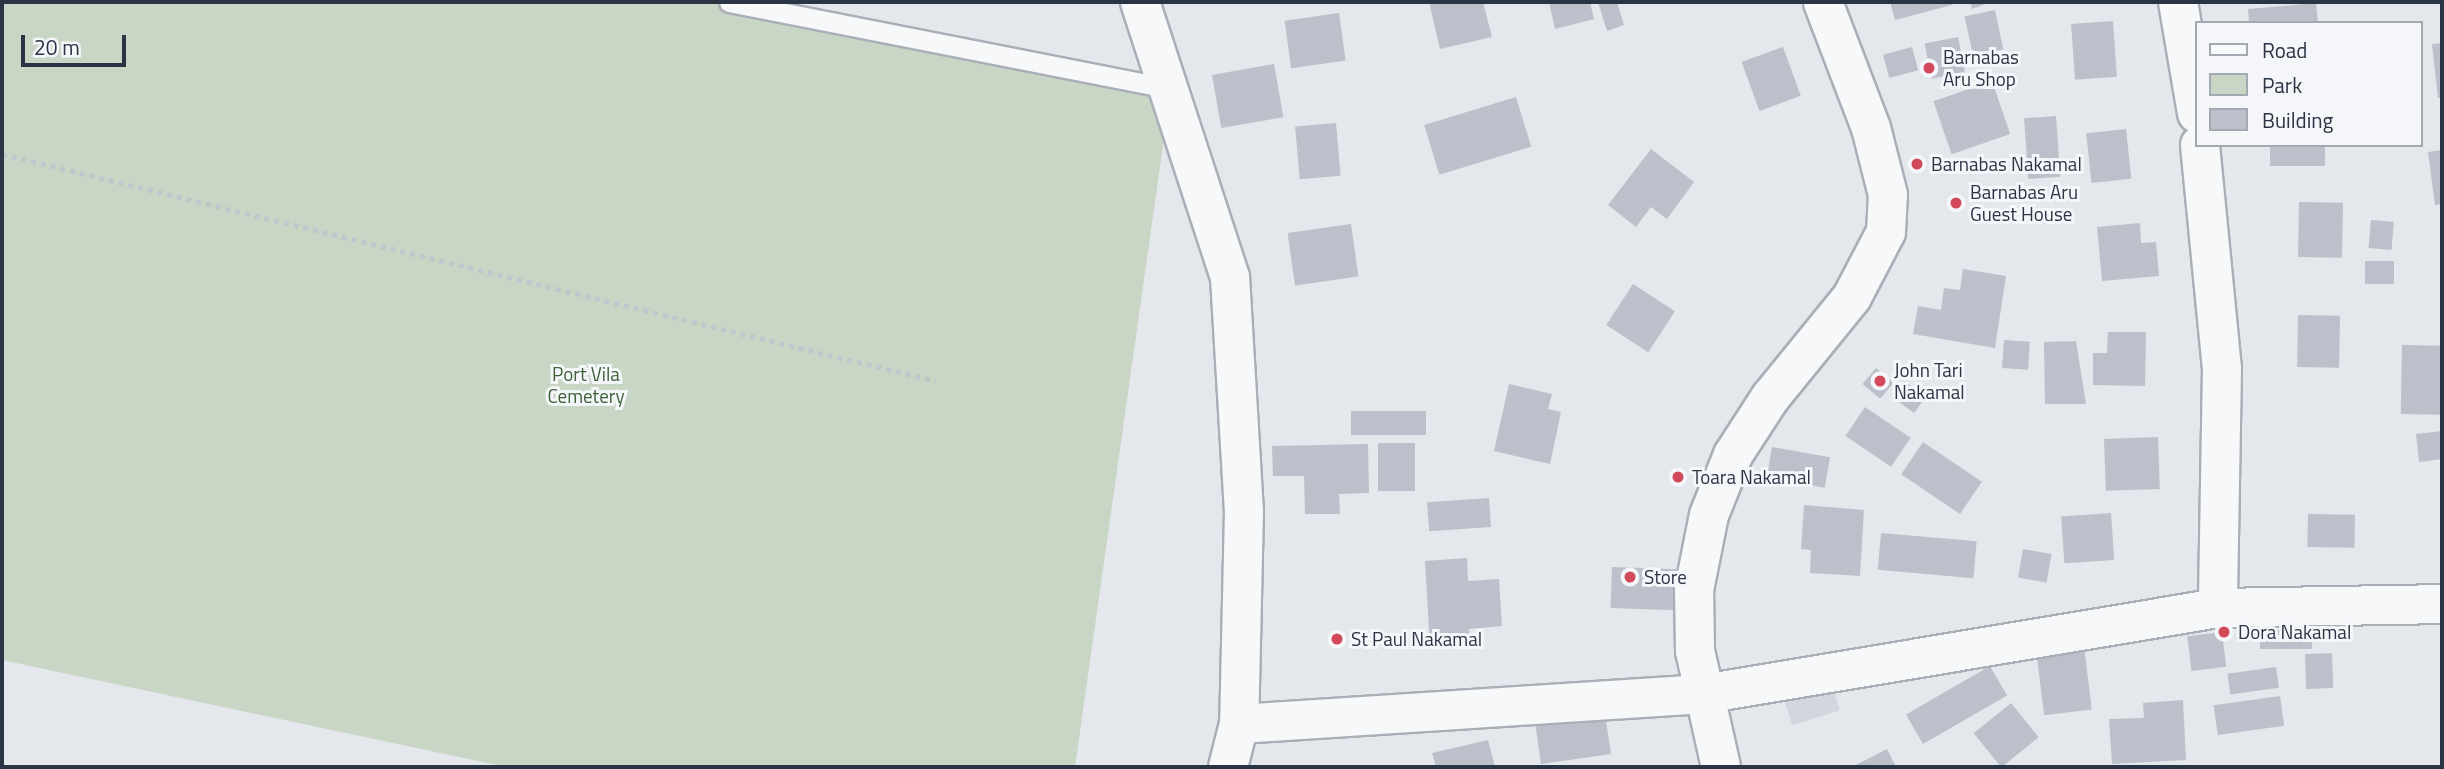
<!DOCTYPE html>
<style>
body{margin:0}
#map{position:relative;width:2444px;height:769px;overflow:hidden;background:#e4e7ec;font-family:"Titillium Web",sans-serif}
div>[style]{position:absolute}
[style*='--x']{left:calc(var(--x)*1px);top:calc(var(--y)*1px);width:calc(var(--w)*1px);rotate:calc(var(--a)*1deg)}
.built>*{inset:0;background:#d2d6de;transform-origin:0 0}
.green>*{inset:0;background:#c9d6c5}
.building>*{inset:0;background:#bbc0ca;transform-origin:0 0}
.path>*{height:4.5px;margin-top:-2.25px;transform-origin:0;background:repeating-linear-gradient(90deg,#c2c5cb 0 5px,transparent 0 10px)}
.roads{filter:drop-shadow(2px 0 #a9aeb7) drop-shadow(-2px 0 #a9aeb7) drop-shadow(0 2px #a9aeb7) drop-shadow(0 -2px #a9aeb7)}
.lane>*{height:19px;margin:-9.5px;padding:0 9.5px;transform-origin:9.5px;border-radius:9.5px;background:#f7f8fa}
.street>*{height:38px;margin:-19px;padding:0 19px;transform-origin:19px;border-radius:19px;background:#f7f8fa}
.dots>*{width:19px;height:19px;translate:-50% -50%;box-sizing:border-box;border:4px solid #f4f6f9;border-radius:50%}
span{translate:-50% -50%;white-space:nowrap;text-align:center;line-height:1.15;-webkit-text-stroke:6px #f4f6f9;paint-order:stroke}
.poi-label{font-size:19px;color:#2b3445}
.left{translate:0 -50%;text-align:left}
.park-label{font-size:19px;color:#3f6138}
.frame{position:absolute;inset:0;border:4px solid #2b3445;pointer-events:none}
.legend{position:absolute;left:2195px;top:21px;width:228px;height:126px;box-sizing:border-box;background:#f4f6f9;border:2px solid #a4a8b1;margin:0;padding:9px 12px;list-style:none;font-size:21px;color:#2b3445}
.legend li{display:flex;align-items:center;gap:14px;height:35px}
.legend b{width:35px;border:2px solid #a4a8b1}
.scale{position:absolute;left:21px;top:35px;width:105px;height:32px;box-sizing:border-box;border:4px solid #2b3445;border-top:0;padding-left:9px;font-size:21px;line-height:24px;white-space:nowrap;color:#2b3445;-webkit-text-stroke:5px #f4f6f9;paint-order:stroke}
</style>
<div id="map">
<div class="built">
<div style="left:1830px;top:678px;width:34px;height:50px;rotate:73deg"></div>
</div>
<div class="green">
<div style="clip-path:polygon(2px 2px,769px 2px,1171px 89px,1075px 767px,506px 767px,2px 660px)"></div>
</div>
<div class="building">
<div style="clip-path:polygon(1429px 2px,1483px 2px,1492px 37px,1440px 49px)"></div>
<div style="clip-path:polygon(1549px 2px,1590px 2px,1594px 19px,1555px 29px)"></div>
<div style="clip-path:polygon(1598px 2px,1617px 2px,1624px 25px,1607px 31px)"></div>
<div style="clip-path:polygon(1890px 2px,1951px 2px,1952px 5px,1895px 20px)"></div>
<div style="clip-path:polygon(1970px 2px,1991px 2px,1972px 9px)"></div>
<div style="clip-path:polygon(2316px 3px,2318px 23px,2249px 23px,2248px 9px)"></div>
<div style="left:1995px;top:10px;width:40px;height:31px;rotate:78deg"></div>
<div style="left:1339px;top:13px;width:48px;height:55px;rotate:82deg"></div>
<div style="left:2113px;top:21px;width:56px;height:42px;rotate:86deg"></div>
<div style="left:1958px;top:37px;width:36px;height:34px;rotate:79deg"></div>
<div style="clip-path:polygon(2442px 43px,2442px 98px,2438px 98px,2432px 44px)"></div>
<div style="left:1783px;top:47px;width:52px;height:44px;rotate:70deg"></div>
<div style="left:1912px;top:47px;width:24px;height:30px;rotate:75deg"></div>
<div style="left:1274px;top:64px;width:54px;height:63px;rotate:80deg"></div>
<div style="left:1992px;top:81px;width:56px;height:62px;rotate:71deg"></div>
<div style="left:1516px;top:97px;width:52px;height:96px;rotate:73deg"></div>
<div style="left:2056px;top:116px;width:61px;height:32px;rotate:86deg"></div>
<div style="left:1336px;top:123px;width:53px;height:41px;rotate:85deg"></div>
<div style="left:2126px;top:129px;width:50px;height:40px;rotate:84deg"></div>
<div style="left:2270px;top:145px;width:55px;height:21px"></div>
<div style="clip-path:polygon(1651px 149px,1694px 182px,1667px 219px,1651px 207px,1636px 227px,1608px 205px)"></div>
<div style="clip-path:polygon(2442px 150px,2442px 204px,2435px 205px,2428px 152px)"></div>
<div style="left:2299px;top:202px;width:44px;height:55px;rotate:1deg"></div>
<div style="left:2371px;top:220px;width:23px;height:28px;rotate:5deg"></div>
<div style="clip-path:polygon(2140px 223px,2141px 243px,2156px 242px,2159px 276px,2102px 281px,2097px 227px)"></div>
<div style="left:1351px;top:224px;width:53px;height:64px;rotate:82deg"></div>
<div style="left:2394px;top:261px;width:23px;height:29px;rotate:90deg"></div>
<div style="clip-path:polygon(1963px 269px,2006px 276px,1995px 348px,1913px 334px,1918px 306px,1941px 310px,1944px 288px,1960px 290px)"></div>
<div style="left:1633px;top:284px;width:50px;height:49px;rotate:33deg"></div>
<div style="left:2298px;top:315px;width:42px;height:52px;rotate:1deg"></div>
<div style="clip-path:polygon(2108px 332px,2146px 332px,2145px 386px,2093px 385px,2093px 353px,2107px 353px)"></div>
<div style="left:2004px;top:340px;width:26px;height:28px;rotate:4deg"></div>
<div style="clip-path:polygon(2076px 341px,2086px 404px,2045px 404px,2044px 342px)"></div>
<div style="left:2402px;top:345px;width:40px;height:69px;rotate:1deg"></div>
<div style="left:1876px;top:368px;width:23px;height:21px;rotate:40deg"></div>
<div style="left:1904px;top:381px;width:27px;height:20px;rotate:36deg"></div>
<div style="clip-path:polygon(1509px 384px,1552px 394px,1548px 409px,1561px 412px,1550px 464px,1494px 451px)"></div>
<div style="left:1865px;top:407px;width:55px;height:35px;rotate:34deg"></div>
<div style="left:1426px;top:411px;width:24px;height:75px;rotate:90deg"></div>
<div style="clip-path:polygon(2442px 431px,2442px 459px,2419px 462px,2416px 434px)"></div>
<div style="left:2158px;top:437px;width:52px;height:54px;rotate:88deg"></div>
<div style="left:1923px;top:442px;width:71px;height:39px;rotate:34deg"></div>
<div style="left:1378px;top:443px;width:37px;height:48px"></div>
<div style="clip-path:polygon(1368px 444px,1369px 493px,1339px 494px,1340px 514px,1305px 514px,1304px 476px,1273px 476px,1272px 446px)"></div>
<div style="left:1772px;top:447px;width:59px;height:31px;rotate:10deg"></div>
<div style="left:1489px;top:498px;width:29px;height:62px;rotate:86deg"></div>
<div style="clip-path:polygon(1804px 505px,1864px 510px,1860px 576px,1810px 573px,1811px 550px,1801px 549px)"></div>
<div style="left:2111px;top:513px;width:47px;height:50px;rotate:86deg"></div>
<div style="left:2308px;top:514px;width:47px;height:33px;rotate:1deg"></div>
<div style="left:1881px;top:533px;width:96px;height:37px;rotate:5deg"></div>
<div style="left:2023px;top:549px;width:29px;height:29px;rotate:10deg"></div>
<div style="clip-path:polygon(1467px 558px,1468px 581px,1499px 579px,1502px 626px,1469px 629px,1470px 643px,1430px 646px,1425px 561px)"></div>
<div style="left:1612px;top:567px;width:74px;height:41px;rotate:2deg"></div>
<div style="left:2260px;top:630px;width:52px;height:19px"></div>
<div style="left:2222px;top:632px;width:35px;height:35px;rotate:83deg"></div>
<div style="left:2083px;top:638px;width:72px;height:48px;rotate:83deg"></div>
<div style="left:2332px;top:653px;width:35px;height:27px;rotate:88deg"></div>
<div style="left:1990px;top:666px;width:34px;height:97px;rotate:60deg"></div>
<div style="left:2276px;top:667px;width:21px;height:49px;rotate:82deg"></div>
<div style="left:2280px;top:696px;width:30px;height:67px;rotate:82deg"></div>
<div style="clip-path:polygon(2183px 700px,2186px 760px,2112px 764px,2109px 719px,2144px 718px,2143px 703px)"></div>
<div style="clip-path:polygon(1603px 701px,1611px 754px,1541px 764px,1535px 722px)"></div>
<div style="left:2011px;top:703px;width:44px;height:48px;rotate:51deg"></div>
<div style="clip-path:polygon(1488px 740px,1495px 767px,1436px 767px,1432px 753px)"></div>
<div style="clip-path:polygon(1887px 749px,1896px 767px,1852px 767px)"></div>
</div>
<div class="path">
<div style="--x:2;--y:154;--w:961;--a:13.66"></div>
</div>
<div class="roads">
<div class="lane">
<div style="--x:729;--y:2;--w:450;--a:11.1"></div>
</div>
<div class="street">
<div style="--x:1140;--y:2;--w:289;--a:71.9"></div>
<div style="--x:1230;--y:277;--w:234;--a:86.6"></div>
<div style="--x:1244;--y:511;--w:213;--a:91.3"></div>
<div style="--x:1239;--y:724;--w:44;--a:104.3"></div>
<div style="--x:2178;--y:2;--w:113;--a:80.3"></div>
<div style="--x:2200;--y:145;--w:224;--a:84.4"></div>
<div style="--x:2222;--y:368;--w:240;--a:91"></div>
<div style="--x:2218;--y:608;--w:224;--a:-1"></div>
<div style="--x:1239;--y:724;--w:466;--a:-3.7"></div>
<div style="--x:1704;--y:694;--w:521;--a:-9.5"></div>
<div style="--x:1721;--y:767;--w:119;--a:-102.6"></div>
<div style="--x:1695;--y:651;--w:61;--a:-90.9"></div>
<div style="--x:1694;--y:590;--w:76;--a:-78.7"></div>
<div style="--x:1709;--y:515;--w:65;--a:-68.2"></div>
<div style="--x:1733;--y:455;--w:68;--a:-57"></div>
<div style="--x:1770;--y:398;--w:130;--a:-50.9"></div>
<div style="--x:1852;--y:297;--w:73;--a:-62.4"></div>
<div style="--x:1886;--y:232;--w:37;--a:-87"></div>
<div style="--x:1888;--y:195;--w:69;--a:-104.2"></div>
<div style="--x:1871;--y:128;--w:135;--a:-110.9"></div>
</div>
</div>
<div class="dots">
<div style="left:1929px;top:68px;background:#d1495b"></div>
<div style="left:1917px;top:164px;background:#d1495b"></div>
<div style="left:1956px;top:203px;background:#d1495b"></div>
<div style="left:1880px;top:381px;background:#d1495b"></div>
<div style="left:1678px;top:477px;background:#d1495b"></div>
<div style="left:1630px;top:577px;background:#d1495b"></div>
<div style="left:2224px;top:632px;background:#d1495b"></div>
<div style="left:1337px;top:639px;background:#d1495b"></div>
</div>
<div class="poi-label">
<span class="left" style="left:1943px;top:68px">Barnabas<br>Aru Shop</span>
<span class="left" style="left:1931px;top:164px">Barnabas Nakamal</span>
<span class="left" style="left:1970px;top:203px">Barnabas Aru<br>Guest House</span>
<span class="left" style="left:1894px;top:381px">John Tari<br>Nakamal</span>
<span class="left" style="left:1692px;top:477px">Toara Nakamal</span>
<span class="left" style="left:1644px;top:577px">Store</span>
<span class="left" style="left:2238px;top:632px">Dora Nakamal</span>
<span class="left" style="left:1351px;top:639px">St Paul Nakamal</span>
</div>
<div class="park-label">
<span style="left:586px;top:385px">Port Vila<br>Cemetery</span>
</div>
<div class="frame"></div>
<ul class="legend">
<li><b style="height:9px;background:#f7f8fa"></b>Road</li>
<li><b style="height:19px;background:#c9d6c5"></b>Park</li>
<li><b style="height:19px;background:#bbc0ca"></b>Building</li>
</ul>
<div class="scale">20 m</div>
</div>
